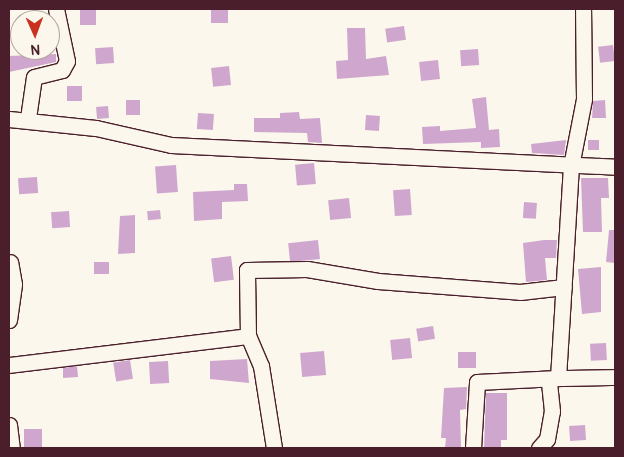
<!DOCTYPE html>
<style>
body{margin:0}
#map{position:relative;width:624px;height:457px;overflow:hidden;background:#fbf7ec;font-family:Pangolin,sans-serif}
div>[style]{position:absolute}
[style*='--x']{left:calc(var(--x)*1px);top:calc(var(--y)*1px);width:calc(var(--w)*1px);rotate:calc(var(--a)*1deg)}
.building>*{inset:0;background:#cfa7ce;transform-origin:0 0}
.roads{filter:drop-shadow(1px 0 #4a1f2b) drop-shadow(-1px 0 #4a1f2b) drop-shadow(0 1px #4a1f2b) drop-shadow(0 -1px #4a1f2b)}
.minor>*{height:15px;margin:-7.5px;padding:0 7.5px;transform-origin:7.5px;border-radius:7.5px;background:#fbf7ec}
span{translate:-50% -50%;white-space:nowrap;text-align:center;line-height:1.15;-webkit-text-stroke:4px #fbf7ec;paint-order:stroke}
.frame{position:absolute;inset:0;border:10px solid #4a1f2b;pointer-events:none}
.north{position:absolute;left:10px;top:10px;width:50px;height:50px;box-sizing:border-box;background:#fbf7ec;border:1px solid #b4a19f;border-radius:50%;rotate:178deg;font-size:14px;font-weight:700;line-height:20px;text-align:center;color:#4a1f2b}
.north::after{content:'';display:block;margin:auto;width:18px;height:22px;background:#c8321e;clip-path:polygon(50% 0,100% 100%,50% 72%,0 100%)}
</style>
<div id="map">
<div class="building">
<div style="left:80px;top:9px;width:16px;height:16px"></div>
<div style="left:211px;top:9px;width:17px;height:14px"></div>
<div style="left:404px;top:26px;width:14px;height:19px;rotate:82deg"></div>
<div style="clip-path:polygon(347px 28px,365px 28px,366px 59px,386px 56px,389px 75px,337px 79px,336px 61px,348px 60px)"></div>
<div style="left:613px;top:45px;width:16px;height:15px;rotate:83deg"></div>
<div style="left:113px;top:47px;width:16px;height:18px;rotate:86deg"></div>
<div style="left:478px;top:49px;width:16px;height:18px;rotate:86deg"></div>
<div style="clip-path:polygon(56px 54px,56px 62px,9px 72px,9px 56px)"></div>
<div style="left:438px;top:60px;width:19px;height:19px;rotate:84deg"></div>
<div style="left:229px;top:66px;width:19px;height:18px;rotate:84deg"></div>
<div style="left:67px;top:86px;width:15px;height:15px"></div>
<div style="clip-path:polygon(486px 97px,489px 130px,499px 129px,500px 147px,481px 148px,481px 142px,423px 144px,422px 127px,440px 126px,440px 131px,476px 128px,472px 99px)"></div>
<div style="left:140px;top:100px;width:15px;height:14px;rotate:90deg"></div>
<div style="clip-path:polygon(605px 100px,606px 118px,592px 118px,593px 101px)"></div>
<div style="left:108px;top:106px;width:12px;height:12px;rotate:85deg"></div>
<div style="clip-path:polygon(299px 112px,300px 119px,320px 118px,322px 143px,308px 142px,307px 133px,254px 132px,254px 118px,280px 118px,280px 113px)"></div>
<div style="left:198px;top:113px;width:16px;height:16px;rotate:4deg"></div>
<div style="left:366px;top:115px;width:14px;height:15px;rotate:4deg"></div>
<div style="clip-path:polygon(566px 140px,564px 155px,532px 153px,531px 144px)"></div>
<div style="left:588px;top:140px;width:11px;height:10px"></div>
<div style="left:314px;top:163px;width:21px;height:19px;rotate:85deg"></div>
<div style="left:176px;top:165px;width:27px;height:21px;rotate:86deg"></div>
<div style="left:37px;top:177px;width:16px;height:19px;rotate:86deg"></div>
<div style="clip-path:polygon(581px 178px,608px 178px,609px 198px,601px 198px,602px 232px,583px 232px)"></div>
<div style="clip-path:polygon(234px 184px,247px 184px,248px 201px,222px 202px,222px 219px,194px 221px,193px 192px,234px 190px)"></div>
<div style="left:410px;top:189px;width:26px;height:17px;rotate:86deg"></div>
<div style="left:349px;top:198px;width:20px;height:21px;rotate:84deg"></div>
<div style="left:524px;top:202px;width:13px;height:16px;rotate:4deg"></div>
<div style="left:160px;top:210px;width:9px;height:13px;rotate:84deg"></div>
<div style="left:69px;top:211px;width:16px;height:18px;rotate:86deg"></div>
<div style="clip-path:polygon(135px 215px,135px 253px,118px 254px,120px 216px)"></div>
<div style="clip-path:polygon(609px 230px,615px 230px,615px 263px,606px 262px)"></div>
<div style="left:318px;top:240px;width:19px;height:30px;rotate:84deg"></div>
<div style="clip-path:polygon(544px 240px,557px 240px,556px 258px,545px 258px,547px 280px,526px 282px,523px 243px)"></div>
<div style="left:231px;top:256px;width:24px;height:20px;rotate:83deg"></div>
<div style="left:94px;top:262px;width:15px;height:12px"></div>
<div style="clip-path:polygon(601px 267px,601px 312px,582px 314px,578px 269px)"></div>
<div style="left:433px;top:326px;width:13px;height:17px;rotate:81deg"></div>
<div style="left:410px;top:338px;width:20px;height:20px;rotate:84deg"></div>
<div style="left:606px;top:343px;width:17px;height:16px;rotate:87deg"></div>
<div style="left:324px;top:351px;width:24px;height:24px;rotate:85deg"></div>
<div style="left:458px;top:352px;width:18px;height:16px"></div>
<div style="clip-path:polygon(247px 359px,249px 383px,210px 379px,210px 361px)"></div>
<div style="left:130px;top:360px;width:19px;height:17px;rotate:81deg"></div>
<div style="left:168px;top:361px;width:22px;height:19px;rotate:87deg"></div>
<div style="clip-path:polygon(77px 366px,78px 377px,63px 378px,63px 368px)"></div>
<div style="clip-path:polygon(467px 387px,466px 409px,460px 410px,461px 448px,445px 448px,446px 438px,441px 438px,444px 388px)"></div>
<div style="clip-path:polygon(486px 393px,507px 393px,507px 440px,501px 440px,501px 448px,484px 448px)"></div>
<div style="left:585px;top:425px;width:15px;height:16px;rotate:86deg"></div>
<div style="left:24px;top:429px;width:18px;height:19px"></div>
</div>
<div class="roads">
<div class="minor">
<div style="--x:28;--y:118;--w:41;--a:-81.7"></div>
<div style="--x:34;--y:77;--w:29;--a:-14"></div>
<div style="--x:62;--y:70;--w:10;--a:-61"></div>
<div style="--x:67;--y:61;--w:53;--a:-101.9"></div>
<div style="--x:9;--y:119;--w:87;--a:5.9"></div>
<div style="--x:96;--y:128;--w:77;--a:12.8"></div>
<div style="--x:171;--y:145;--w:445;--a:2.8"></div>
<div style="--x:9;--y:320;--w:36;--a:-82"></div>
<div style="--x:14;--y:284;--w:22;--a:-100"></div>
<div style="--x:9;--y:365;--w:241;--a:-6.9"></div>
<div style="--x:558;--y:378;--w:57;--a:-1"></div>
<div style="--x:9;--y:425;--w:23;--a:83"></div>
<div style="--x:274;--y:448;--w:83;--a:-99"></div>
<div style="--x:261;--y:366;--w:33;--a:-113"></div>
<div style="--x:248;--y:336;--w:66;--a:-90.9"></div>
<div style="--x:247;--y:270;--w:60;--a:-1"></div>
<div style="--x:307;--y:269;--w:72;--a:9.6"></div>
<div style="--x:378;--y:281;--w:142;--a:4.4"></div>
<div style="--x:520;--y:292;--w:44;--a:-6.5"></div>
<div style="--x:473;--y:448;--w:66;--a:-86.5"></div>
<div style="--x:477;--y:382;--w:81;--a:-2.8"></div>
<div style="--x:558;--y:378;--w:212;--a:-86.5"></div>
<div style="--x:571;--y:166;--w:68;--a:-79"></div>
<div style="--x:584;--y:99;--w:90;--a:-90.6"></div>
<div style="--x:539;--y:448;--w:12;--a:-48"></div>
<div style="--x:547;--y:439;--w:28;--a:-80"></div>
<div style="--x:552;--y:411;--w:30;--a:-96"></div>
</div>
</div>
<div class="frame"></div>
<div class="north">N</div>
</div>
